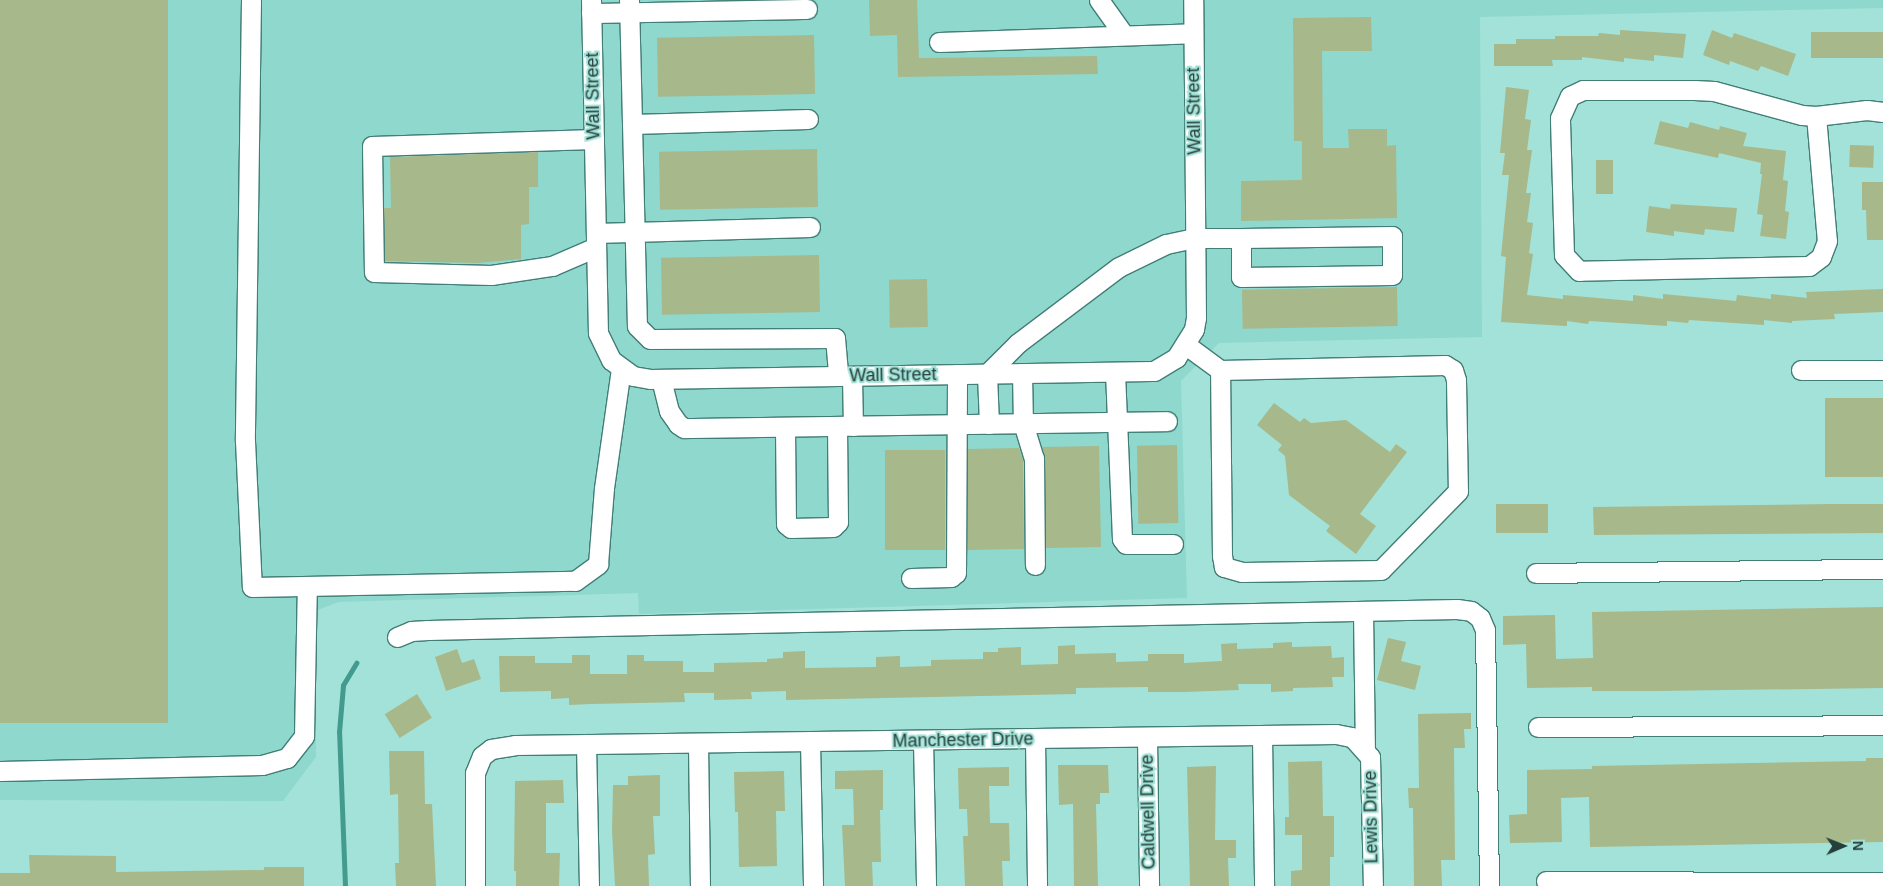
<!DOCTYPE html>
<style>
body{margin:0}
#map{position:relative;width:1883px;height:886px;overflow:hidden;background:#a3e2d8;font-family:Helvetica,sans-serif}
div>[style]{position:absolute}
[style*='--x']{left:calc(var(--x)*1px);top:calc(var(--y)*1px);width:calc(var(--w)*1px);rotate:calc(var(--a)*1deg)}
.built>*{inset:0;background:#8fd8ce}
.stream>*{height:5px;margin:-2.5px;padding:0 2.5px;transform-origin:2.5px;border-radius:2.5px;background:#439b90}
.building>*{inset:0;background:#a7b88a;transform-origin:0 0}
.roads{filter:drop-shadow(1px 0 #417e76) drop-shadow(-1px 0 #417e76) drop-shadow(0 1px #417e76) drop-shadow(0 -1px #417e76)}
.minor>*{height:19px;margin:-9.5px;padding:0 9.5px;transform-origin:9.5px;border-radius:9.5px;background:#fff}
span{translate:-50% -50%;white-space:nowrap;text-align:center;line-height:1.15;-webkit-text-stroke:4px #a3e2d8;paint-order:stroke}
.street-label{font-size:18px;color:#253f3b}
.north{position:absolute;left:1818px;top:821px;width:50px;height:50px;-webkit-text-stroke:4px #a3e2d8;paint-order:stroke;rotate:89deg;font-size:14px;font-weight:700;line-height:20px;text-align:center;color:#253f3b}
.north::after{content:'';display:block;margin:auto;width:18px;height:22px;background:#253f3b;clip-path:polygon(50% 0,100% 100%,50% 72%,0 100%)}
</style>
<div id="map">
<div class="built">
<div style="clip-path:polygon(0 0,1883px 0,1883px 8px,1480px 17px,1482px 337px,1219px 343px,1181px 381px,1187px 598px,639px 614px,638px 593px,339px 602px,315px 611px,316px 757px,283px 801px,0 800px)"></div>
</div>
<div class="stream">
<div style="--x:345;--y:886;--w:154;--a:-92.2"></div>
<div style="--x:339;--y:732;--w:47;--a:-85.1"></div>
<div style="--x:343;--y:685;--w:26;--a:-59"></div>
</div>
<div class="building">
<div style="left:0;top:0;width:168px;height:723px"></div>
<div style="clip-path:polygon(869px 0,917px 0,919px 58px,1097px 56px,1098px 74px,898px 77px,897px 35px,870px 36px)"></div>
<div style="clip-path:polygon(1371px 17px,1372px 51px,1322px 51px,1323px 148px,1349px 148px,1348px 129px,1387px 129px,1387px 146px,1396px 145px,1397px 218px,1241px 221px,1241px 181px,1302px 180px,1302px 141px,1294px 141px,1293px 18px)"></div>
<div style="clip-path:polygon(1620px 30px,1686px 34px,1683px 58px,1654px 55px,1654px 61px,1624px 58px,1624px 62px,1582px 57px,1582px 60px,1552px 60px,1553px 66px,1494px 66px,1494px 44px,1516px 44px,1516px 39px,1555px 39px,1555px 36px,1598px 36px,1599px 33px,1620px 35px)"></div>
<div style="clip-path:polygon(1712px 30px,1732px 38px,1734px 33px,1796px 54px,1788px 76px,1761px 66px,1758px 71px,1730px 61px,1729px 65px,1703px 55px)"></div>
<div style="left:1811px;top:32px;width:72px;height:26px"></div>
<div style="left:814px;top:35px;width:59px;height:157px;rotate:89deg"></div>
<div style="clip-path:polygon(1506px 87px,1529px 90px,1525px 119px,1531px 120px,1527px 150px,1532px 150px,1526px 193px,1531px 193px,1527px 222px,1533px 223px,1529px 253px,1533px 254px,1527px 295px,1563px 299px,1563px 295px,1633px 301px,1633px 295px,1663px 299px,1663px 294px,1736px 301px,1737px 295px,1771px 299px,1771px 294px,1807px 298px,1806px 292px,1883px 289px,1883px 312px,1834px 314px,1835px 319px,1792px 321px,1792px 323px,1764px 320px,1764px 325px,1689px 320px,1688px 323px,1667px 321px,1667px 326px,1589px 321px,1588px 324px,1567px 321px,1567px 326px,1501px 322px,1506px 257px,1501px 256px,1509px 175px,1502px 175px,1505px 153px,1500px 153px)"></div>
<div style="clip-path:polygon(1660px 121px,1688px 128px,1690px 122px,1719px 130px,1720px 126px,1747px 133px,1743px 146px,1786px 151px,1783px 180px,1788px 181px,1785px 211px,1789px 212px,1786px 239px,1760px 236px,1763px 215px,1757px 214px,1762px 174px,1760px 174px,1761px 163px,1719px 153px,1718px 158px,1654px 144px)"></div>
<div style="left:1850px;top:145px;width:24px;height:22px;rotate:2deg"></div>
<div style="left:817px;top:149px;width:58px;height:158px;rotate:89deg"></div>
<div style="clip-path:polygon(538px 152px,538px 187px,529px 187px,529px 224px,521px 225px,521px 259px,477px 263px,385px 261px,384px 208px,391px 208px,390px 157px)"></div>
<div style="left:1596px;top:160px;width:17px;height:34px"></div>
<div style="clip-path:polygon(1862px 182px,1883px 182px,1883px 240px,1867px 240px,1866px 210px,1862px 210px)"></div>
<div style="clip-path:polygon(1671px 204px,1737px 208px,1734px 232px,1705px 229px,1704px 235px,1674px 231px,1674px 236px,1646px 232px,1649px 206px,1670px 209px)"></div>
<div style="left:819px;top:255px;width:57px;height:158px;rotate:89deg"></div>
<div style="left:927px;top:279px;width:48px;height:38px;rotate:89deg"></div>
<div style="left:1397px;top:287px;width:39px;height:155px;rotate:89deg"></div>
<div style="left:1883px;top:398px;width:79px;height:58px;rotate:90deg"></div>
<div style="clip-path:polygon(1274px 403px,1300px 422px,1304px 418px,1311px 423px,1346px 420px,1390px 452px,1396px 444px,1407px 452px,1360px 514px,1376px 526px,1356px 554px,1326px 531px,1330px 526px,1289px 495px,1285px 456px,1278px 450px,1282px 445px,1257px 425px)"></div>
<div style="left:1177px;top:445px;width:78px;height:40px;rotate:89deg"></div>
<div style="clip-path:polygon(1099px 446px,1101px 547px,1046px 548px,1045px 458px,1042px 447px)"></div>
<div style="clip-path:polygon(1019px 448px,1023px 460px,1024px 549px,967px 550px,968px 449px)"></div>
<div style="left:945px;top:450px;width:100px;height:60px;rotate:90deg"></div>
<div style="left:1496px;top:504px;width:52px;height:29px"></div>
<div style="clip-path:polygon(1831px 504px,1883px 504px,1883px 533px,1594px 535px,1593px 507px)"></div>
<div style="clip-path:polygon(1883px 607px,1883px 688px,1658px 691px,1592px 691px,1592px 687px,1527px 688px,1526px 644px,1503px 645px,1503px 616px,1555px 615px,1556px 659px,1593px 658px,1592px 612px)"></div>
<div style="clip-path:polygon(1388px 638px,1406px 642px,1401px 661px,1421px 666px,1415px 690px,1377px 680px)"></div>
<div style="clip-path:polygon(1292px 642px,1292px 647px,1331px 646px,1332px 658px,1344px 657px,1344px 677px,1332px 677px,1333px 687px,1293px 688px,1293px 691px,1271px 692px,1271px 684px,1238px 684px,1239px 690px,1184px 692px,1148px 692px,1148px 687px,1076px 688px,1076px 694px,786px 700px,786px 691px,751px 692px,752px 699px,714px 700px,714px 693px,684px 693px,685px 702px,591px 704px,569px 705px,569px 698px,551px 699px,551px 691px,500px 692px,499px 656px,535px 656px,535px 663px,572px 663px,572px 655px,590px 655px,590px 674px,627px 674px,627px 655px,644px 655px,644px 661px,683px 661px,683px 672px,714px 672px,714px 663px,767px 662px,767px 659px,783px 658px,783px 652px,805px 651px,805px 668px,876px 667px,876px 657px,900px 656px,900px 667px,931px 666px,931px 660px,983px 659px,983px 652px,998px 652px,998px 648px,1021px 647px,1021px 665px,1058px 664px,1058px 646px,1075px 645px,1075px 654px,1116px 653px,1116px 662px,1148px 661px,1148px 654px,1184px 654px,1184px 663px,1222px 661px,1221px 644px,1237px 643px,1237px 649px,1273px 648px,1273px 643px)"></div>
<div style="clip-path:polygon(457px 649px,462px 663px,474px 659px,481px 679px,446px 691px,435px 657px)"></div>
<div style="left:417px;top:694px;width:28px;height:38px;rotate:58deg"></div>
<div style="clip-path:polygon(1471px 713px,1471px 729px,1464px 729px,1465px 748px,1454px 748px,1455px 860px,1441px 860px,1442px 886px,1414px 886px,1413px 808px,1409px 808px,1408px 788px,1419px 788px,1418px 714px)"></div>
<div style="clip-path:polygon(389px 751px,424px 751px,425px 804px,432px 804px,436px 886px,396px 886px,395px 863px,399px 863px,398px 794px,390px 795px)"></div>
<div style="clip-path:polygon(1866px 758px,1883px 758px,1883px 842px,1590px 847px,1589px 797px,1561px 798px,1562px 842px,1510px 843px,1509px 815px,1527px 814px,1527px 770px,1592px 769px,1592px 766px,1866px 761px)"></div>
<div style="clip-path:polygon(1322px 761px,1323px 816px,1334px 816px,1334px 857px,1330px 857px,1330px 886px,1291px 886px,1291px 871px,1302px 870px,1302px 835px,1285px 835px,1285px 817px,1289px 817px,1288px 762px)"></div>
<div style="clip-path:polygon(1058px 765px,1108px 765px,1109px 793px,1100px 793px,1100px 804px,1096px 804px,1098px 886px,1074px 886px,1073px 804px,1059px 805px)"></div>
<div style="clip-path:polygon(1216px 766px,1215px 840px,1236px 840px,1236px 858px,1228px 858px,1229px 886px,1190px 886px,1187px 767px)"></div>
<div style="clip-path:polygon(1009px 767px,1009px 786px,989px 786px,990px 823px,1009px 823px,1010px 861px,1002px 861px,1003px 886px,965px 886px,963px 836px,968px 836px,967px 809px,959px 809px,958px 768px)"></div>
<div style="clip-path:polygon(883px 770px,883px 810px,880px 810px,881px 862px,872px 862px,873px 886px,845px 886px,842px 825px,854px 825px,853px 789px,835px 789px,835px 771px)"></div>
<div style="clip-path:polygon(784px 771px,785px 811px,776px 811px,777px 866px,739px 867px,738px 812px,735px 812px,734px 772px)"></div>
<div style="clip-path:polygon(660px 775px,660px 816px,653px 816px,655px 854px,648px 855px,649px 886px,615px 886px,612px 831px,613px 785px,628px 785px,628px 776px)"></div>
<div style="clip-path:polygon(563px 780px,564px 803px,546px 803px,546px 853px,560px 853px,559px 886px,516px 886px,516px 871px,514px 871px,515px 781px)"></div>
<div style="clip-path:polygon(29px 855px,116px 856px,116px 872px,264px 870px,264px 867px,304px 867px,304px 886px,0 886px,0 873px,30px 873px)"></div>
</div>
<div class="roads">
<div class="minor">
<div style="--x:251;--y:0;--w:441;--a:90.8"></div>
<div style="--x:245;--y:441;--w:146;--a:87.3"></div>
<div style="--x:252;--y:587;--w:323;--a:-1.1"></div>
<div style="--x:575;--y:581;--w:29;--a:-36"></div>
<div style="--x:598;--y:564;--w:76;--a:-85.5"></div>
<div style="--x:604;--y:488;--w:121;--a:-81.9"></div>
<div style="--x:591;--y:0;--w:333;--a:88.8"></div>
<div style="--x:598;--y:333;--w:30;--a:64"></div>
<div style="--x:611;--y:360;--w:27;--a:36"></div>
<div style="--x:633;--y:376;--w:17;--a:10"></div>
<div style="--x:650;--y:379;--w:504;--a:-0.91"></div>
<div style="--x:1154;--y:371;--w:26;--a:-31"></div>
<div style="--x:1176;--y:358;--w:34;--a:-58"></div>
<div style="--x:1194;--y:329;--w:11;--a:-80"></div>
<div style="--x:1196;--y:318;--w:318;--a:-90.5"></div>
<div style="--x:629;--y:0;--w:326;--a:88.6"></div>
<div style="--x:637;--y:326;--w:18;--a:45"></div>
<div style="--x:650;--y:339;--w:185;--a:-0.3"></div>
<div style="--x:835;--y:338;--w:38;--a:85"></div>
<div style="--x:1099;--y:0;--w:43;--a:54.5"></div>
<div style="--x:591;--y:13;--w:216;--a:-1.1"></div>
<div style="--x:939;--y:42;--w:254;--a:-2"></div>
<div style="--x:1816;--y:116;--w:125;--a:85"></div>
<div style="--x:1827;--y:241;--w:17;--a:111"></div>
<div style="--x:1821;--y:257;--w:15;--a:143"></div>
<div style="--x:1809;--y:266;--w:230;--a:178.8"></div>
<div style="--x:1579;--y:271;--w:22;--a:-133"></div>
<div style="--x:1564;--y:255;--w:137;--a:-91.7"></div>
<div style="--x:1560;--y:118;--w:24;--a:-66"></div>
<div style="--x:1570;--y:96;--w:14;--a:-25"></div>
<div style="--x:1583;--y:90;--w:111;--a:0"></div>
<div style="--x:1694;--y:90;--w:20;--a:3"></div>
<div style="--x:1714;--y:91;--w:91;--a:15.3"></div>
<div style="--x:1802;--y:115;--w:14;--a:4"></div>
<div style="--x:1816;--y:116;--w:51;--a:-6.7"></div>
<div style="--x:1867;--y:110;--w:16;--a:7"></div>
<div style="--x:632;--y:124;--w:176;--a:-1.6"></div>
<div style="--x:594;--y:139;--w:222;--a:178.2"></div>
<div style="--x:372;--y:146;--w:126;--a:89.1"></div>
<div style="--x:374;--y:272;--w:117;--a:1.5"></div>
<div style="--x:491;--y:275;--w:62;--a:-8.4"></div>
<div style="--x:552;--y:266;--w:48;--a:-23.4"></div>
<div style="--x:596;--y:233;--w:214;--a:-1.6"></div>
<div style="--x:1186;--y:345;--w:42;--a:36.3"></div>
<div style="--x:1220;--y:370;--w:225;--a:-1.3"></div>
<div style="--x:1445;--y:365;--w:9;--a:32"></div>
<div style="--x:1453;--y:370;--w:10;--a:73"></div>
<div style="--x:1456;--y:380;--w:111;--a:89"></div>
<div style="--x:1458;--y:491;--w:110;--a:134.3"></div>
<div style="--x:1381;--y:570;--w:139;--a:179.2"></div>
<div style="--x:1242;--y:572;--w:19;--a:-164"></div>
<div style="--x:1224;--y:567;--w:11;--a:-100"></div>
<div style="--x:1222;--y:556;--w:186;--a:-90.6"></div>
<div style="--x:1801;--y:370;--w:82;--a:0"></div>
<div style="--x:1115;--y:372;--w:167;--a:87.6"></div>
<div style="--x:1122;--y:539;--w:6;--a:51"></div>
<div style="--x:1126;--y:544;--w:47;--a:0"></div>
<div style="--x:1022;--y:373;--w:50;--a:88.9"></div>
<div style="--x:1023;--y:423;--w:37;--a:73"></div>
<div style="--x:1034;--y:458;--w:107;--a:89.5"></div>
<div style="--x:852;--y:376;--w:50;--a:88.9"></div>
<div style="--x:661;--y:379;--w:33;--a:76"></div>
<div style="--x:669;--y:411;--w:16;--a:55"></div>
<div style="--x:678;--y:424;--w:7;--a:34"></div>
<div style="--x:684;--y:428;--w:483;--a:-0.8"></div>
<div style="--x:989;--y:424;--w:50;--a:-92.3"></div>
<div style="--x:987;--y:374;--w:44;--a:-45"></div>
<div style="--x:1018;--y:343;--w:126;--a:-37"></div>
<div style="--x:1119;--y:267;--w:52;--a:-26.1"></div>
<div style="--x:1166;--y:244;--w:30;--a:-12"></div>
<div style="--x:1195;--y:238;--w:46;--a:0"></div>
<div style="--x:1241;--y:238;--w:39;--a:90"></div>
<div style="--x:1241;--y:277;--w:151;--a:-0.8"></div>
<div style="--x:1392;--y:275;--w:39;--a:-90"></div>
<div style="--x:1392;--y:236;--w:151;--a:179.2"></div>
<div style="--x:785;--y:428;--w:96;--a:89.4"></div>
<div style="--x:786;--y:524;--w:6;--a:39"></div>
<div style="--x:791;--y:528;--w:42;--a:-1.4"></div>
<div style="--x:833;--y:527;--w:7;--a:-45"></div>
<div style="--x:838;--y:522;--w:96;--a:-90.6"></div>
<div style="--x:1536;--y:573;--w:347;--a:-0.7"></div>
<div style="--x:911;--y:578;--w:40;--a:-1.4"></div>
<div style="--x:951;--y:577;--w:6;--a:-39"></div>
<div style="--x:956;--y:573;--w:199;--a:-89.7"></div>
<div style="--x:1363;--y:611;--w:138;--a:89.2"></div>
<div style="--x:397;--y:637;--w:15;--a:-23"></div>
<div style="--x:411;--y:631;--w:17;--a:-3"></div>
<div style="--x:428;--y:630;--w:173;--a:-1.3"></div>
<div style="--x:601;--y:626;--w:856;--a:-1.14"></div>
<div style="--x:1457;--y:609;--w:14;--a:8"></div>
<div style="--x:1471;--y:611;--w:11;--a:38"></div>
<div style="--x:1480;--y:618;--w:13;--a:67"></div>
<div style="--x:1485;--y:630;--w:256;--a:89.1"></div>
<div style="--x:1538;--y:727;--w:345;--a:-0.3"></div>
<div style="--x:1262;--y:735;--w:151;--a:89.2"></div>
<div style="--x:1147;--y:737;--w:149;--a:89.2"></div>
<div style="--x:1035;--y:739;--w:147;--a:89.2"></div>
<div style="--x:923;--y:740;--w:146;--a:88.8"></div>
<div style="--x:810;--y:741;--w:145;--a:88.8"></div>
<div style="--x:698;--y:743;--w:143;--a:89.2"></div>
<div style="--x:586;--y:744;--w:142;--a:88.8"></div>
<div style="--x:0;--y:771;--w:262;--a:-1.3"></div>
<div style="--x:262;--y:765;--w:26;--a:-16"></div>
<div style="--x:287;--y:758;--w:28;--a:-52"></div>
<div style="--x:304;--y:736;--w:150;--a:-88.9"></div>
<div style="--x:1546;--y:881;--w:337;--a:0.2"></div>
<div style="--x:475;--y:886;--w:113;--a:-90"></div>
<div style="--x:475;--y:773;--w:18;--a:-68"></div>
<div style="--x:482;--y:756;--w:11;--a:-38"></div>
<div style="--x:491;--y:749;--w:24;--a:-9"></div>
<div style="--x:515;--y:745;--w:821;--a:-0.77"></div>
<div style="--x:1336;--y:734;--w:16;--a:11"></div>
<div style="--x:1352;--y:737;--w:27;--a:48"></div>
<div style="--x:1370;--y:757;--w:129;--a:88.7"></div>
</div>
</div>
<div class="street-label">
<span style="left:593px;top:96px;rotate:-91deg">Wall Street</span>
<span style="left:1194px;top:111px;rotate:-91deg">Wall Street</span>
<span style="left:893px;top:375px;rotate:-1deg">Wall Street</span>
<span style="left:963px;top:740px;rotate:-1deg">Manchester Drive</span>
<span style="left:1148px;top:812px;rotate:-91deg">Caldwell Drive</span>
<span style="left:1371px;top:817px;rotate:-91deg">Lewis Drive</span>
</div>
<div class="north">N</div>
</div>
